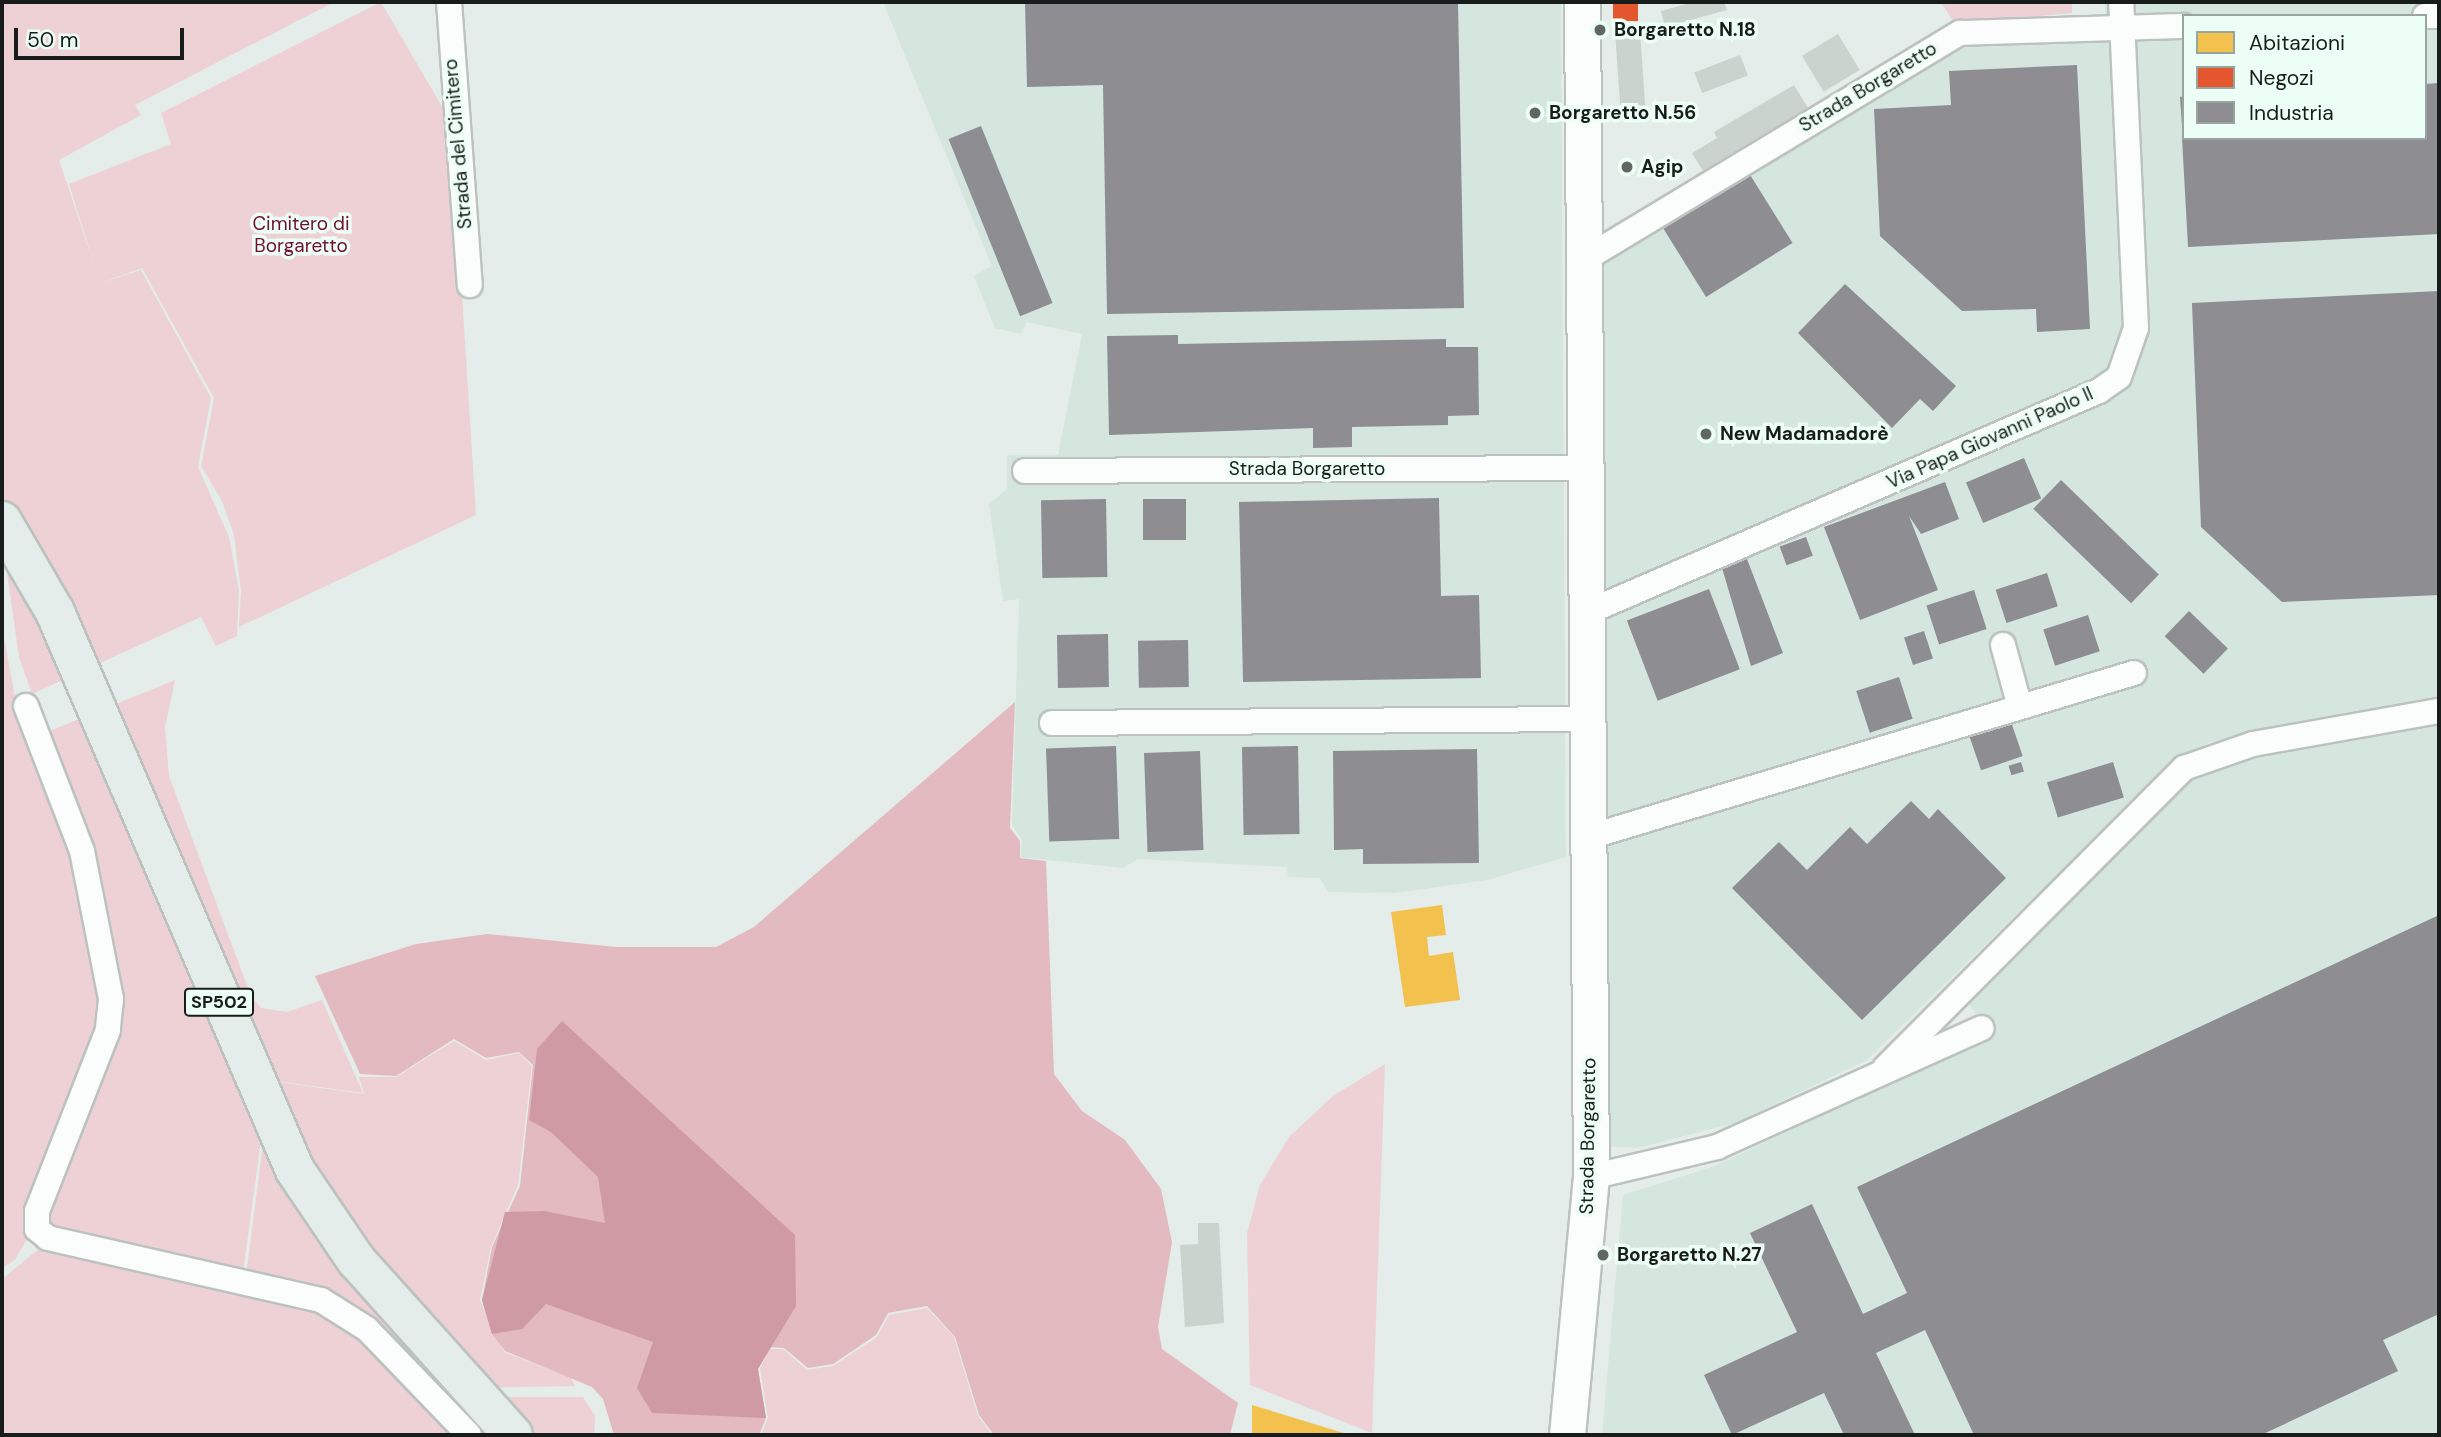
<!DOCTYPE html>
<meta charset="utf-8">
<style>
body{margin:0}
#map{position:relative;width:2441px;height:1437px;overflow:hidden;background:#e4ede9;font-family:"DM Sans",sans-serif}
div>[style]{position:absolute}
[style*='--x']{left:calc(var(--x)*1px);top:calc(var(--y)*1px);width:calc(var(--w)*1px);rotate:calc(var(--a)*1deg)}
.built>*{inset:0;background:#d4e6de}
.green>*{inset:0;background:#eed1d5}
.forest>*{inset:0;background:#e3bac0}
.water>*{inset:0;background:#d09aa4}
.homes>*{inset:0;background:#f2c14e}
.shops>*{inset:0;background:#e4572e;transform-origin:0 0}
.industry>*{inset:0;background:#8d8d92;transform-origin:0 0}
.building>*{inset:0;background:#cbd3cf;transform-origin:0 0}
.roads{filter:drop-shadow(2px 0 #bbc2bf) drop-shadow(-2px 0 #bbc2bf) drop-shadow(0 2px #bbc2bf) drop-shadow(0 -2px #bbc2bf)}
.street>*{height:24px;margin:-12px;padding:0 12px;transform-origin:12px;border-radius:12px;background:#fbfcfc}
.secondary>*{height:35px;margin:-17.5px;padding:0 17.5px;transform-origin:17.5px;border-radius:17.5px;background:#fbfcfc}
.primary>*{height:38px;margin:-19px;padding:0 19px;transform-origin:19px;border-radius:19px;background:#e5edea}
.dots>*{width:19px;height:19px;translate:-50% -50%;box-sizing:border-box;border:4px solid #edfef6;border-radius:50%}
span{translate:-50% -50%;white-space:nowrap;text-align:center;line-height:1.15;-webkit-text-stroke:7px #edfef6;paint-order:stroke}
.shield-label span{padding:2px 5px;background:#edfef6;border:2px solid;border-radius:5px;-webkit-text-stroke-width:0}
.shield-label{font-size:18px;color:#181d1b;font-weight:700}
.poi-label{font-size:19px;color:#181d1b;font-weight:700}
.left{translate:0 -50%;text-align:left}
.street-label{font-size:19px;color:#181d1b}
.park-label{font-size:19px;color:#710f31}
.frame{position:absolute;inset:0;border:4px solid #181d1b;pointer-events:none}
.legend{position:absolute;left:2182px;top:14px;width:245px;height:126px;box-sizing:border-box;background:#edfef6;border:2px solid #98a49e;margin:0;padding:9px 12px;list-style:none;font-size:21px;color:#181d1b}
.legend li{display:flex;align-items:center;gap:14px;height:35px}
.legend b{width:35px;border:2px solid #98a49e}
.scale{position:absolute;left:14px;top:28px;width:170px;height:32px;box-sizing:border-box;border:4px solid #181d1b;border-top:0;padding-left:9px;font-size:21px;line-height:24px;white-space:nowrap;color:#181d1b;-webkit-text-stroke:5px #edfef6;paint-order:stroke}
</style>
<div id="map">
<div class="built">
<div style="clip-path:polygon(883px 2px,1561px 2px,1566px 857px,1487px 880px,1395px 893px,1328px 892px,1320px 878px,1288px 877px,1287px 867px,1138px 859px,1123px 868px,1021px 857px,1022px 839px,1012px 825px,1019px 599px,1003px 601px,989px 504px,1007px 489px,1007px 455px,1058px 455px,1082px 334px,1027px 322px,1021px 334px,995px 328px,974px 276px,992px 266px)"></div>
<div style="clip-path:polygon(evenodd,2105px 2px,2439px 2px,2439px 702px,2210px 742px,2176px 759px,1867px 1060px,1738px 1122px,1638px 1148px,1603px 1146px,1596px 259px,1954px 48px,2106px 40px,2105px 2px,2184px 16px,2425px 16px,2425px 138px,2184px 138px,2184px 16px)"></div>
<div style="clip-path:polygon(2439px 723px,2439px 1435px,1602px 1435px,1623px 1195px,1715px 1166px,1984px 1039px,1979px 1017px,1964px 998px,2192px 777px,2220px 763px)"></div>
</div>
<div class="green">
<div style="clip-path:polygon(2px 2px,334px 2px,135px 105px,141px 115px,59px 160px,95px 267px,69px 184px,171px 144px,161px 113px,381px 2px,451px 122px,476px 515px,239px 627px,241px 591px,234px 535px,222px 501px,201px 466px,214px 398px,142px 268px,100px 283px,141px 270px,211px 398px,198px 467px,229px 537px,239px 591px,237px 636px,216px 646px,201px 617px,32px 694px,19px 657px,2px 538px)"></div>
<div style="clip-path:polygon(1941px 2px,2098px 2px,2072px 3px,2072px 13px,1954px 23px)"></div>
<div style="clip-path:polygon(2px 627px,17px 708px,75px 853px,98px 944px,101px 1029px,31px 1232px,15px 1260px,2px 1268px)"></div>
<div style="clip-path:polygon(175px 680px,165px 728px,169px 776px,251px 996px,261px 1008px,287px 1012px,322px 1000px,363px 1093px,269px 1080px,243px 1273px,51px 1231px,44px 1212px,114px 1032px,45px 733px)"></div>
<div style="clip-path:polygon(454px 1041px,486px 1060px,519px 1053px,532px 1066px,518px 1185px,491px 1247px,480px 1300px,504px 1352px,571px 1378px,575px 1386px,460px 1388px,346px 1311px,246px 1276px,271px 1081px,364px 1094px,359px 1077px,396px 1077px)"></div>
<div style="clip-path:polygon(1385px 1064px,1372px 1433px,1250px 1385px,1247px 1233px,1260px 1185px,1289px 1137px,1333px 1096px)"></div>
<div style="clip-path:polygon(45px 1244px,261px 1291px,341px 1320px,454px 1396px,451px 1435px,2px 1435px,2px 1279px)"></div>
<div style="clip-path:polygon(927px 1308px,954px 1337px,978px 1416px,992px 1435px,761px 1435px,768px 1418px,760px 1369px,769px 1349px,783px 1349px,807px 1370px,833px 1366px,877px 1337px,889px 1315px)"></div>
<div style="clip-path:polygon(456px 1397px,583px 1397px,595px 1416px,594px 1435px,452px 1435px)"></div>
</div>
<div class="forest">
<div style="clip-path:polygon(1015px 702px,1010px 828px,1020px 841px,1020px 858px,1046px 861px,1054px 1074px,1082px 1111px,1125px 1140px,1161px 1189px,1172px 1242px,1158px 1327px,1162px 1349px,1238px 1403px,1230px 1435px,994px 1435px,979px 1415px,955px 1337px,927px 1306px,888px 1313px,876px 1335px,833px 1364px,808px 1368px,784px 1348px,768px 1347px,758px 1369px,766px 1418px,759px 1435px,614px 1435px,603px 1399px,592px 1387px,505px 1351px,492px 1334px,482px 1300px,492px 1247px,520px 1186px,533px 1065px,519px 1052px,486px 1058px,454px 1039px,396px 1076px,360px 1074px,315px 976px,416px 944px,487px 934px,616px 947px,716px 947px,754px 927px)"></div>
</div>
<div class="water">
<div style="clip-path:polygon(562px 1021px,795px 1235px,796px 1306px,758px 1369px,766px 1418px,652px 1413px,637px 1388px,653px 1342px,546px 1304px,522px 1329px,492px 1334px,482px 1300px,505px 1212px,544px 1211px,605px 1223px,598px 1177px,551px 1132px,529px 1120px,537px 1049px)"></div>
</div>
<div class="homes">
<div style="clip-path:polygon(1442px 905px,1446px 935px,1427px 937px,1429px 956px,1453px 952px,1460px 1000px,1405px 1007px,1391px 912px)"></div>
<div style="clip-path:polygon(1252px 1405px,1350px 1435px,1252px 1435px)"></div>
</div>
<div class="shops">
<div style="left:1613px;top:2px;width:25px;height:19px"></div>
</div>
<div class="industry">
<div style="clip-path:polygon(1025px 2px,1458px 2px,1464px 308px,1107px 314px,1103px 85px,1027px 87px)"></div>
<div style="clip-path:polygon(2077px 65px,2090px 329px,2037px 332px,2036px 309px,1962px 311px,1880px 236px,1874px 109px,1951px 105px,1949px 71px)"></div>
<div style="clip-path:polygon(2439px 83px,2439px 234px,2188px 247px,2182px 138px,2425px 138px,2425px 84px)"></div>
<div style="clip-path:polygon(2184px 96px,2184px 125px,2182px 125px,2180px 97px)"></div>
<div style="left:981px;top:126px;width:191px;height:35px;rotate:68deg"></div>
<div style="left:1747px;top:170px;width:86px;height:102px;rotate:58deg"></div>
<div style="clip-path:polygon(1845px 284px,1956px 386px,1933px 411px,1920px 399px,1892px 428px,1798px 333px)"></div>
<div style="clip-path:polygon(2439px 291px,2439px 595px,2282px 602px,2201px 527px,2192px 303px)"></div>
<div style="clip-path:polygon(1178px 335px,1178px 344px,1446px 339px,1446px 347px,1478px 347px,1479px 415px,1448px 416px,1448px 425px,1352px 427px,1352px 447px,1313px 448px,1313px 428px,1109px 435px,1107px 336px)"></div>
<div style="left:2024px;top:458px;width:44px;height:63px;rotate:67deg"></div>
<div style="left:2061px;top:480px;width:136px;height:40px;rotate:44deg"></div>
<div style="clip-path:polygon(1945px 482px,1959px 519px,1921px 534px,1909px 516px,1938px 590px,1860px 620px,1824px 527px)"></div>
<div style="clip-path:polygon(1439px 498px,1441px 596px,1479px 595px,1481px 678px,1243px 682px,1239px 502px)"></div>
<div style="left:1106px;top:499px;width:78px;height:65px;rotate:89deg"></div>
<div style="left:1143px;top:499px;width:43px;height:41px"></div>
<div style="left:1806px;top:537px;width:20px;height:28px;rotate:70deg"></div>
<div style="clip-path:polygon(1747px 559px,1783px 653px,1751px 666px,1722px 568px)"></div>
<div style="left:2047px;top:573px;width:35px;height:54px;rotate:72deg"></div>
<div style="left:1709px;top:589px;width:86px;height:88px;rotate:69deg"></div>
<div style="left:1974px;top:590px;width:41px;height:50px;rotate:72deg"></div>
<div style="left:2189px;top:611px;width:54px;height:35px;rotate:44deg"></div>
<div style="left:2088px;top:615px;width:38px;height:47px;rotate:72deg"></div>
<div style="left:1924px;top:631px;width:29px;height:21px;rotate:72deg"></div>
<div style="left:1108px;top:634px;width:53px;height:51px;rotate:89deg"></div>
<div style="left:1188px;top:640px;width:47px;height:50px;rotate:89deg"></div>
<div style="left:1899px;top:677px;width:44px;height:45px;rotate:72deg"></div>
<div style="left:2011px;top:722px;width:36px;height:44px;rotate:71deg"></div>
<div style="left:1116px;top:746px;width:93px;height:70px;rotate:88deg"></div>
<div style="left:1298px;top:746px;width:88px;height:56px;rotate:89deg"></div>
<div style="clip-path:polygon(1477px 749px,1479px 863px,1363px 864px,1363px 849px,1334px 850px,1333px 751px)"></div>
<div style="left:1200px;top:751px;width:99px;height:56px;rotate:88deg"></div>
<div style="left:2021px;top:762px;width:10px;height:13px;rotate:73deg"></div>
<div style="left:2113px;top:762px;width:37px;height:69px;rotate:73deg"></div>
<div style="clip-path:polygon(1911px 801px,1929px 819px,1938px 809px,2006px 878px,1862px 1020px,1732px 888px,1779px 842px,1807px 870px,1850px 827px,1867px 844px)"></div>
<div style="clip-path:polygon(2439px 915px,2439px 1314px,2383px 1340px,2398px 1371px,2261px 1435px,1974px 1435px,1925px 1330px,1876px 1353px,1915px 1435px,1844px 1435px,1824px 1393px,1732px 1435px,1704px 1375px,1797px 1332px,1750px 1233px,1812px 1204px,1863px 1314px,1907px 1293px,1857px 1187px)"></div>
</div>
<div class="building">
<div style="clip-path:polygon(1694px 2px,1724px 2px,1727px 10px,1665px 27px,1661px 11px)"></div>
<div style="left:1640px;top:31px;width:77px;height:25px;rotate:86deg"></div>
<div style="left:1838px;top:34px;width:42px;height:42px;rotate:59deg"></div>
<div style="left:1740px;top:55px;width:22px;height:49px;rotate:69deg"></div>
<div style="clip-path:polygon(1794px 85px,1808px 108px,1703px 171px,1692px 153px,1717px 138px,1714px 132px)"></div>
<div style="clip-path:polygon(1198px 1223px,1219px 1223px,1224px 1323px,1185px 1327px,1180px 1245px,1198px 1244px)"></div>
</div>
<div class="roads">
<div class="street">
<div style="--x:449;--y:2;--w:284;--a:85.8"></div>
<div style="--x:2425;--y:16;--w:14;--a:0"></div>
<div style="--x:1585;--y:259;--w:438;--a:-31.1"></div>
<div style="--x:1960;--y:33;--w:224;--a:-1.8"></div>
<div style="--x:1025;--y:471;--w:563;--a:-0.31"></div>
<div style="--x:1588;--y:612;--w:557;--a:-23.39"></div>
<div style="--x:2099;--y:391;--w:24;--a:-35"></div>
<div style="--x:2119;--y:377;--w:52;--a:-70.9"></div>
<div style="--x:2136;--y:328;--w:326;--a:-92.6"></div>
<div style="--x:2003;--y:645;--w:64;--a:74.7"></div>
<div style="--x:26;--y:706;--w:155;--a:68.9"></div>
<div style="--x:82;--y:851;--w:151;--a:78.9"></div>
<div style="--x:111;--y:999;--w:31;--a:96"></div>
<div style="--x:108;--y:1030;--w:194;--a:111.4"></div>
<div style="--x:37;--y:1211;--w:18;--a:90"></div>
<div style="--x:37;--y:1229;--w:14;--a:39"></div>
<div style="--x:48;--y:1238;--w:280;--a:12.8"></div>
<div style="--x:321;--y:1300;--w:54;--a:32.2"></div>
<div style="--x:367;--y:1329;--w:147;--a:46.1"></div>
<div style="--x:1052;--y:723;--w:536;--a:-0.43"></div>
<div style="--x:1589;--y:837;--w:569;--a:-16.75"></div>
<div style="--x:1885;--y:1068;--w:424;--a:-45.1"></div>
<div style="--x:2184;--y:768;--w:73;--a:-19.2"></div>
<div style="--x:2253;--y:744;--w:189;--a:-10.1"></div>
<div style="--x:1591;--y:1177;--w:130;--a:-13.4"></div>
<div style="--x:1717;--y:1147;--w:290;--a:-24.2"></div>
</div>
<div class="secondary">
<div style="--x:1567;--y:1435;--w:259;--a:-84.7"></div>
<div style="--x:1591;--y:1177;--w:1175;--a:-90.44"></div>
</div>
<div class="primary">
<div style="--x:2;--y:521;--w:105;--a:59.8"></div>
<div style="--x:55;--y:612;--w:607;--a:66.73"></div>
<div style="--x:295;--y:1170;--w:109;--a:55.9"></div>
<div style="--x:356;--y:1260;--w:235;--a:48.1"></div>
</div>
</div>
<div class="dots">
<div style="left:1600px;top:30px;background:#5f6663"></div>
<div style="left:1535px;top:113px;background:#5f6663"></div>
<div style="left:1627px;top:167px;background:#5f6663"></div>
<div style="left:1706px;top:434px;background:#5f6663"></div>
<div style="left:1603px;top:1255px;background:#5f6663"></div>
</div>
<div class="shield-label">
<span style="left:219px;top:1002px">SP502</span>
</div>
<div class="poi-label">
<span class="left" style="left:1614px;top:30px">Borgaretto N.18</span>
<span class="left" style="left:1549px;top:113px">Borgaretto N.56</span>
<span class="left" style="left:1641px;top:167px">Agip</span>
<span class="left" style="left:1720px;top:434px">New Madamadorè</span>
<span class="left" style="left:1617px;top:1255px">Borgaretto N.27</span>
</div>
<div class="street-label">
<span style="left:1868px;top:87px;rotate:-31deg">Strada Borgaretto</span>
<span style="left:458px;top:144px;rotate:-95deg">Strada del Cimitero</span>
<span style="left:1990px;top:438px;rotate:-24deg">Via Papa Giovanni Paolo II</span>
<span style="left:1307px;top:469px">Strada Borgaretto</span>
<span style="left:1588px;top:1136px;rotate:-89deg">Strada Borgaretto</span>
</div>
<div class="park-label">
<span style="left:301px;top:235px">Cimitero di<br>Borgaretto</span>
</div>
<div class="frame"></div>
<ul class="legend">
<li><b style="height:19px;background:#f2c14e"></b>Abitazioni</li>
<li><b style="height:19px;background:#e4572e"></b>Negozi</li>
<li><b style="height:19px;background:#8d8d92"></b>Industria</li>
</ul>
<div class="scale">50 m</div>
</div>
